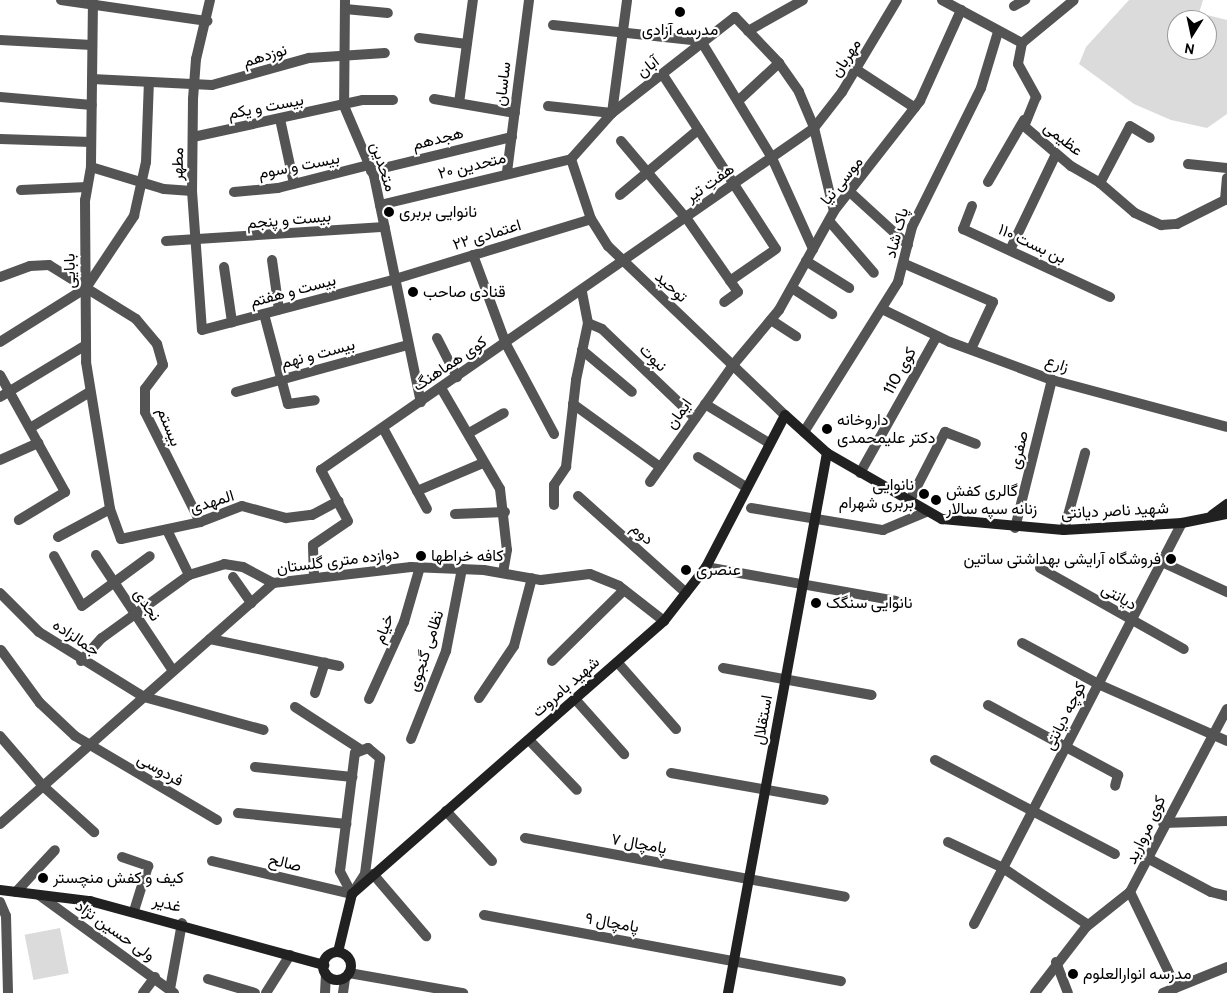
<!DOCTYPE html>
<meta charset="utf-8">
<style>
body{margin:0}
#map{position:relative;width:1227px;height:993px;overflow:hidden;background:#fff;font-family:Cabin,Vazirmatn,sans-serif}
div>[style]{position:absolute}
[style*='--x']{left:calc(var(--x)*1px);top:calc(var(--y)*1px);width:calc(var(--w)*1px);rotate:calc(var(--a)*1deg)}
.green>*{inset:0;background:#dbdbdb;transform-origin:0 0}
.minor>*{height:10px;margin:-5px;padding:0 5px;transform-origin:5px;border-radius:5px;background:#545454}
.secondary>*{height:10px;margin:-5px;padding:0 5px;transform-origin:5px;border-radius:5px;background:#212121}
.secondary>.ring{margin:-5px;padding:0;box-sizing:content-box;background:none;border:10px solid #212121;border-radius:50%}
.dots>*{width:14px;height:14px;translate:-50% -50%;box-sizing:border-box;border:2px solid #fff;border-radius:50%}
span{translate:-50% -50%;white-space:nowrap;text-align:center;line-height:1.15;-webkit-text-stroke:4.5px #fff;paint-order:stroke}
.poi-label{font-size:16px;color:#000}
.left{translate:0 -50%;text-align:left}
.right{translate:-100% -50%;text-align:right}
.street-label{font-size:16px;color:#000}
.north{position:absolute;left:1167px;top:10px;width:50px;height:50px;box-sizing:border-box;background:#fff;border:1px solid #999;border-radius:50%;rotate:190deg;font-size:14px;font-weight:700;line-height:20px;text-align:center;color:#000}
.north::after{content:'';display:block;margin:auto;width:18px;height:22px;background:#000;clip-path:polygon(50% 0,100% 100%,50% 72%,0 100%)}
</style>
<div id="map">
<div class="green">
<div style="clip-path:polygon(evenodd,1129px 0,1203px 0,1199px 13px,1227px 20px,1227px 114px,1207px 128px,1171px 120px,1134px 104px,1079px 64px,1086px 47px,1129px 0,1177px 20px,1207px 20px,1207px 50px,1177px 50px,1177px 20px)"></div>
<div style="left:60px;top:928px;width:46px;height:36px;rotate:79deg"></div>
</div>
<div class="minor">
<div style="--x:61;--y:0;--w:148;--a:8.2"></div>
<div style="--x:93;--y:0;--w:167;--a:90.7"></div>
<div style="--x:91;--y:167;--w:34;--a:100"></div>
<div style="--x:85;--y:200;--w:162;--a:89.6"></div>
<div style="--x:86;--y:362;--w:149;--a:80.7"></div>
<div style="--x:110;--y:509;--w:32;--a:70"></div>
<div style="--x:121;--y:539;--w:81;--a:-12.1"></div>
<div style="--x:200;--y:522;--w:45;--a:-20.9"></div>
<div style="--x:242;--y:506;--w:46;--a:15.3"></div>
<div style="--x:286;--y:518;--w:26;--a:-7"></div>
<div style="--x:312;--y:515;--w:30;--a:-28"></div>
<div style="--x:210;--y:0;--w:61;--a:103.3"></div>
<div style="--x:196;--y:59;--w:40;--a:94.3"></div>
<div style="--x:193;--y:99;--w:92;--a:90.6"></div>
<div style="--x:192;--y:191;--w:139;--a:85.9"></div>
<div style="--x:202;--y:330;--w:196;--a:-14.7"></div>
<div style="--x:392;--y:280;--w:208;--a:-17"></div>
<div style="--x:345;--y:0;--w:106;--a:90.5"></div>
<div style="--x:344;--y:106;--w:76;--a:66.8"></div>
<div style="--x:374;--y:176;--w:231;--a:78.3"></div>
<div style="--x:942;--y:0;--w:91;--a:28.3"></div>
<div style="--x:1014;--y:6;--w:13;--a:-29"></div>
<div style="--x:345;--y:9;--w:43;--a:5.3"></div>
<div style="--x:553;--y:25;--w:149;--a:6.2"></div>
<div style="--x:701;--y:41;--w:137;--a:58.7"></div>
<div style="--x:772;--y:158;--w:100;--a:65.7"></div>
<div style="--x:748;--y:31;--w:63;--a:-29.4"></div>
<div style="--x:419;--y:38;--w:48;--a:7.1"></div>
<div style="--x:0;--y:40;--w:92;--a:3.1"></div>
<div style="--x:1022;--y:43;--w:21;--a:101"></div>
<div style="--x:1018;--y:64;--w:38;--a:61"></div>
<div style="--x:1036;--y:97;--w:31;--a:112"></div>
<div style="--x:1024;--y:126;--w:62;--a:40.4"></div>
<div style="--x:1071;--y:166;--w:34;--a:30"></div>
<div style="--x:1100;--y:183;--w:46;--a:40.6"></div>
<div style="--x:1135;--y:213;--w:29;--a:25"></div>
<div style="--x:1161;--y:225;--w:16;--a:-4"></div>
<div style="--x:1177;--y:224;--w:56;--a:-26.6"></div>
<div style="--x:1022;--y:43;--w:67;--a:-39.6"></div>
<div style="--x:857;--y:70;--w:69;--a:33.2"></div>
<div style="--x:663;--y:75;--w:207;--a:57"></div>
<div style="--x:776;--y:249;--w:56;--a:145.2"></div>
<div style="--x:92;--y:79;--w:120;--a:2.9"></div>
<div style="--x:212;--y:85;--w:101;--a:-15.6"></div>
<div style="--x:309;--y:58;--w:76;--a:-3.8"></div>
<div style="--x:0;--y:97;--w:92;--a:5"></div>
<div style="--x:434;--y:99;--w:82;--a:9.8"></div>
<div style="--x:738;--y:101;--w:56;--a:-42.8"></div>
<div style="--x:459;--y:103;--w:104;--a:-82.3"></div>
<div style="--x:548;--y:106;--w:64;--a:6.2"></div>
<div style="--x:612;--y:113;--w:114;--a:-82.4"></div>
<div style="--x:280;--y:119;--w:66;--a:77.8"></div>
<div style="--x:193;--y:137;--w:174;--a:-12.3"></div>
<div style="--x:363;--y:100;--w:30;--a:0"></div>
<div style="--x:0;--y:139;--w:91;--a:1.9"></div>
<div style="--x:621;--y:141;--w:102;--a:49.8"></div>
<div style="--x:687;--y:219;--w:89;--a:55.1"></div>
<div style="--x:738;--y:292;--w:17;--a:144"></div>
<div style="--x:571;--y:159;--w:62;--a:-48.3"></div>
<div style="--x:612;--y:113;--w:156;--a:-38"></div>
<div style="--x:735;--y:17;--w:64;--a:46.3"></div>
<div style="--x:779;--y:63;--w:35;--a:55"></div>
<div style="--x:799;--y:92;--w:39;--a:67"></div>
<div style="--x:814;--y:128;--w:85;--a:76.5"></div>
<div style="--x:571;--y:159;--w:63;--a:71.6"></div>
<div style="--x:591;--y:219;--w:32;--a:58"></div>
<div style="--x:608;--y:246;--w:245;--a:43.7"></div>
<div style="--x:1188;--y:164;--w:39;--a:6"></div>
<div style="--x:91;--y:167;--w:76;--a:16.8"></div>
<div style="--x:164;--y:189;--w:28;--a:4"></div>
<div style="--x:371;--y:171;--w:145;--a:-13.6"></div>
<div style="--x:507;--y:172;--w:173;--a:-82.7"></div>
<div style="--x:988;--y:182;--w:72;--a:-59.9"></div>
<div style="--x:1100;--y:183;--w:64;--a:-62.2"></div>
<div style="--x:1130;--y:126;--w:23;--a:31"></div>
<div style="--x:21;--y:190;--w:66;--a:-2.6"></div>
<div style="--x:234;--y:192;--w:44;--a:-5.2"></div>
<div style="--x:278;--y:188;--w:94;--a:-14.2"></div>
<div style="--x:851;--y:193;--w:77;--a:42.4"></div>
<div style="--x:620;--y:195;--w:102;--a:-39.8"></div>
<div style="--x:1225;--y:200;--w:22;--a:-85"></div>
<div style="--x:380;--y:205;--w:196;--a:-13.5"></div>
<div style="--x:972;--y:206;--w:25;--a:111"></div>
<div style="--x:963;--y:229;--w:162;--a:24.8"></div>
<div style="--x:830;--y:222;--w:67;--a:49.2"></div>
<div style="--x:166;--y:241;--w:219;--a:-3.7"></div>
<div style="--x:1010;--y:250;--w:106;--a:-64.4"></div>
<div style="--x:473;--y:255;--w:95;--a:69.7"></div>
<div style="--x:506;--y:344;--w:102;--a:61.9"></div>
<div style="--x:272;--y:260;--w:50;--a:82"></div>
<div style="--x:806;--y:261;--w:51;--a:32.1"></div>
<div style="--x:905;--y:264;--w:96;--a:23.4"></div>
<div style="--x:993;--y:302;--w:52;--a:115.1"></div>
<div style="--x:224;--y:267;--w:56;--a:81.7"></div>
<div style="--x:0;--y:277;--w:32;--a:-20"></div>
<div style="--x:30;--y:266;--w:19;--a:-3"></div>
<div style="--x:49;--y:265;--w:102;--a:31.8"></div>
<div style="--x:136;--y:319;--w:33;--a:50"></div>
<div style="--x:157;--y:344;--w:22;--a:74"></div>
<div style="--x:163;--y:365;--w:30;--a:127"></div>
<div style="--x:145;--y:389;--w:23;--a:90"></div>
<div style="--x:145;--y:412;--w:123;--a:63.4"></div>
<div style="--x:792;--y:288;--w:48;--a:33"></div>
<div style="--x:884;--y:310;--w:73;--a:25.9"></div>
<div style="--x:950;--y:342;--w:109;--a:20.4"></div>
<div style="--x:1052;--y:380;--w:181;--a:15"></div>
<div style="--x:264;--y:314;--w:93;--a:75.1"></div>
<div style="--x:288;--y:404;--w:27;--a:-8"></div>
<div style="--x:771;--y:320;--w:30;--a:33"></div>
<div style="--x:588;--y:323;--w:15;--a:23"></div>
<div style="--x:602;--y:329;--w:129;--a:43.7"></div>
<div style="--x:437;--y:338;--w:44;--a:62.9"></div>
<div style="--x:0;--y:342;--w:102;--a:-32.1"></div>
<div style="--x:86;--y:288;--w:87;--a:-56.3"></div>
<div style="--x:134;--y:216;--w:55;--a:-77.5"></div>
<div style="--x:146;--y:162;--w:80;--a:-87.9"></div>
<div style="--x:582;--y:350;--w:65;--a:40"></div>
<div style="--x:0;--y:375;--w:134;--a:60.9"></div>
<div style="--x:65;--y:492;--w:54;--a:148.7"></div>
<div style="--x:441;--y:388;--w:117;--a:59.7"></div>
<div style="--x:500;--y:489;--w:61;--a:83.5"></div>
<div style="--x:507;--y:550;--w:23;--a:100"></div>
<div style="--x:236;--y:392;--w:178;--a:-15.3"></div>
<div style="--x:0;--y:397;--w:100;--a:-31.2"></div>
<div style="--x:573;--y:404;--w:107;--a:35.9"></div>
<div style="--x:705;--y:404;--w:75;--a:31.4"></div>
<div style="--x:30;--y:428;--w:68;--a:-31.1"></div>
<div style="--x:383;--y:428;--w:92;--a:61.5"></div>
<div style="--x:804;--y:432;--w:177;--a:-57.9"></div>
<div style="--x:898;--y:282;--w:57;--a:-75.7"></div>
<div style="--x:912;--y:227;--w:155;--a:-63.6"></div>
<div style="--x:981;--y:88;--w:59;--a:-73.1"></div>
<div style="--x:469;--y:433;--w:40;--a:-29.7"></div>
<div style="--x:698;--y:457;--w:57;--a:32"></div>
<div style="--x:0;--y:460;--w:42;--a:-24.1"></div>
<div style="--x:860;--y:473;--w:157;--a:-60.7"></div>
<div style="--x:650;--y:482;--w:143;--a:-54.6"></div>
<div style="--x:733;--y:365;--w:72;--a:-50.1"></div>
<div style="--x:779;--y:310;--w:113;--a:-60.9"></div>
<div style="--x:834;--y:211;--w:140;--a:-52"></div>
<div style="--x:920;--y:101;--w:100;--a:-65.7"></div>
<div style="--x:417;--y:491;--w:72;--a:-23"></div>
<div style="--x:578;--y:496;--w:145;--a:41.9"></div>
<div style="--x:909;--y:502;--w:79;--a:-62.8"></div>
<div style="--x:945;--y:432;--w:33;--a:21"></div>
<div style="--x:554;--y:505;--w:20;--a:-90"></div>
<div style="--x:554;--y:485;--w:22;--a:-56"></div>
<div style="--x:566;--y:467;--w:88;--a:-83.4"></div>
<div style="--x:576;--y:380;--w:58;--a:-78.1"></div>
<div style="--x:588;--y:323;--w:32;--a:-101"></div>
<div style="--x:751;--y:508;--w:134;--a:9.5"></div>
<div style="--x:883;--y:530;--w:47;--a:-22.7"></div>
<div style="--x:455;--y:514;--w:50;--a:-2.3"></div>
<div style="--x:1015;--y:528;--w:153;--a:-76"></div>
<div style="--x:167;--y:530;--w:50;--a:63.9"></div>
<div style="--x:1064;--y:530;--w:80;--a:-74.7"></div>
<div style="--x:58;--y:537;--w:59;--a:-28.3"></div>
<div style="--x:96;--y:555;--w:139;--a:56.4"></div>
<div style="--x:54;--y:556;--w:57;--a:60.8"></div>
<div style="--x:82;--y:606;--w:84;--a:-36.3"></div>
<div style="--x:1162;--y:562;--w:72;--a:24.8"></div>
<div style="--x:706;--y:567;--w:193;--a:10.1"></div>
<div style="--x:1040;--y:568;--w:165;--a:29.4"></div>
<div style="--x:314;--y:576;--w:31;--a:-92"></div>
<div style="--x:313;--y:545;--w:42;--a:-34.4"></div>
<div style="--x:348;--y:521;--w:58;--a:-117.9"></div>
<div style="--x:321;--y:470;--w:600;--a:-34.75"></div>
<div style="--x:814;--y:128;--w:46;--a:-52.1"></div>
<div style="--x:842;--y:92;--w:107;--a:-59.1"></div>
<div style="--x:233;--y:577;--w:32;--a:55"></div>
<div style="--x:0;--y:593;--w:55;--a:45"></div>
<div style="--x:39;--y:632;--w:123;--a:31.8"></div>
<div style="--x:144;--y:697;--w:124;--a:15.4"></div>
<div style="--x:210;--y:639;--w:132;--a:11.8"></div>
<div style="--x:1022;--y:643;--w:86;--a:28.3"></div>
<div style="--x:1098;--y:684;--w:141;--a:23.8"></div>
<div style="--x:1;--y:650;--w:66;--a:53.7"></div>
<div style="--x:40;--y:703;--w:48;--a:43.3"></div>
<div style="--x:75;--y:736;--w:165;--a:30.6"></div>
<div style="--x:81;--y:661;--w:31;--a:-48"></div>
<div style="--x:102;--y:638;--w:107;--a:-35.9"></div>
<div style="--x:189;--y:575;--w:37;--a:-17"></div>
<div style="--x:224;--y:564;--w:19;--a:9"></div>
<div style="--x:243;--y:567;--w:34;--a:28"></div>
<div style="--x:552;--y:661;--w:101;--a:-44.6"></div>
<div style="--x:618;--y:663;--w:88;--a:48.7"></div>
<div style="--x:723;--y:668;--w:151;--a:10.3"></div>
<div style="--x:315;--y:693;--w:32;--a:-72"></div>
<div style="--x:479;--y:698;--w:63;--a:-56.1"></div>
<div style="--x:514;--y:646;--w:70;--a:-75.2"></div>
<div style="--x:369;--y:699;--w:85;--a:-65.6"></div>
<div style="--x:404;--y:622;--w:57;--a:-73.8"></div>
<div style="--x:575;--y:699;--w:74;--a:48.3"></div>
<div style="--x:988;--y:705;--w:148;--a:28.3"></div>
<div style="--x:1118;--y:775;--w:11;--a:105"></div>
<div style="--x:295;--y:707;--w:77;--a:32.9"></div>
<div style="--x:0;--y:736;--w:66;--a:49.3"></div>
<div style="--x:43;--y:786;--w:69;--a:42"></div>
<div style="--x:411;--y:739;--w:95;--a:-68.3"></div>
<div style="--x:446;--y:651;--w:84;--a:-79"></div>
<div style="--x:529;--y:740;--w:69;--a:46.2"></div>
<div style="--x:368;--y:748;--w:16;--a:40"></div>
<div style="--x:380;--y:758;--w:117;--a:97.4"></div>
<div style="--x:365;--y:874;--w:24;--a:123"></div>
<div style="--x:352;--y:894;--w:26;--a:-118"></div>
<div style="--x:340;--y:871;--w:119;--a:-82.8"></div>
<div style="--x:355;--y:753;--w:14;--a:-21"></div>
<div style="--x:935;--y:760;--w:203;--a:27.6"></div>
<div style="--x:255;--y:767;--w:98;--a:5.9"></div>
<div style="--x:671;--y:773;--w:155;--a:10"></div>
<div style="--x:446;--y:811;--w:68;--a:47.4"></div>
<div style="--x:238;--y:813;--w:109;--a:5.8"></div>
<div style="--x:1163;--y:823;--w:64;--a:-1.8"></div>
<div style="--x:0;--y:824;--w:364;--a:-41.4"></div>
<div style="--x:273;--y:583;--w:139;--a:-6.6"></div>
<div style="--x:411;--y:567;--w:73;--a:2.4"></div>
<div style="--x:484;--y:570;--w:58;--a:10"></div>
<div style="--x:541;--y:580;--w:49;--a:-7"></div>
<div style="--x:590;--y:574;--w:31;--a:22"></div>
<div style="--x:619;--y:586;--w:57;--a:37.9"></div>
<div style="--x:525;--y:838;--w:325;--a:10.4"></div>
<div style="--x:948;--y:842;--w:61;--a:25.3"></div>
<div style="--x:1003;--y:868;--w:102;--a:33.8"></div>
<div style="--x:122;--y:857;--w:28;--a:19"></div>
<div style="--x:148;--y:866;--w:47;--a:107.3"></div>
<div style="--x:1151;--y:860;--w:68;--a:28.1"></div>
<div style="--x:1211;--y:892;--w:16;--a:14"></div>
<div style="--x:212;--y:861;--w:144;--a:13.3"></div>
<div style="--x:373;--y:874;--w:82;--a:49.5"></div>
<div style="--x:16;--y:892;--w:57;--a:-47.1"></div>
<div style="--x:1130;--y:892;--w:106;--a:64.2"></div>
<div style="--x:39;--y:895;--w:167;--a:36"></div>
<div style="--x:0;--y:902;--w:15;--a:67"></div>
<div style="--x:6;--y:916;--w:77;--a:88.5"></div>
<div style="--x:484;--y:915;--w:363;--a:10.5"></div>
<div style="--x:974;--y:924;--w:452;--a:-62.6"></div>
<div style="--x:1056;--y:962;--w:33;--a:69"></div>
<div style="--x:349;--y:973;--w:116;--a:10"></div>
<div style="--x:208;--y:979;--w:49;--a:16.6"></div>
<div style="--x:170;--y:989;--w:67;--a:-79.7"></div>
<div style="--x:143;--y:993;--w:20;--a:-53"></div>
<div style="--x:266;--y:993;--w:45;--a:-57.7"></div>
<div style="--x:325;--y:993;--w:19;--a:-87"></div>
<div style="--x:343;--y:993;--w:15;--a:-82"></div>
<div style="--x:1035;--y:993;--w:83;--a:-52.3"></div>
<div style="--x:1086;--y:927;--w:56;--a:-38.5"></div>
<div style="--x:1130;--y:892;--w:207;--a:-62.1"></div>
<div style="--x:1163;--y:993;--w:69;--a:-22.1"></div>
</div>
<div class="secondary">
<div style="--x:1212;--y:515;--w:19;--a:-36"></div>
<div style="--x:0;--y:890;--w:91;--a:7"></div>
<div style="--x:90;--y:901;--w:243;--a:15.3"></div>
<div style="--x:338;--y:952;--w:60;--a:-76.4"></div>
<div style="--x:352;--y:894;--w:415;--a:-41.2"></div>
<div style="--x:664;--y:621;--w:68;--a:-52.1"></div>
<div style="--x:706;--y:567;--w:171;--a:-62.5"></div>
<div style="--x:785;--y:415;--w:57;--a:42.1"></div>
<div style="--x:827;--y:453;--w:133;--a:29.9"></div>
<div style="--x:942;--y:519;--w:122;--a:5.2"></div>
<div style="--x:1064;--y:530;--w:118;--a:-3.4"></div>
<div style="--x:1182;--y:523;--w:46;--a:-11.3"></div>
<div class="ring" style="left:323px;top:952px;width:18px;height:18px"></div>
<div style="--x:728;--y:993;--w:549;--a:-79.61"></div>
</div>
<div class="dots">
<div style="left:680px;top:12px;background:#000"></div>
<div style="left:389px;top:212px;background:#000"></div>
<div style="left:413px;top:292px;background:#000"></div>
<div style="left:827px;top:429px;background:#000"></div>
<div style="left:924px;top:494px;background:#000"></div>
<div style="left:936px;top:500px;background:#000"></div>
<div style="left:421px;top:556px;background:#000"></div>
<div style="left:1171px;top:559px;background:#000"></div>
<div style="left:686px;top:570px;background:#000"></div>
<div style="left:816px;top:603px;background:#000"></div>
<div style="left:43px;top:878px;background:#000"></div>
<div style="left:1073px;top:974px;background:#000"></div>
</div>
<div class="poi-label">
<span style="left:680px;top:30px">مدرسه آزادی</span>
<span class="left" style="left:399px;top:212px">نانوایی بربری</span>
<span class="left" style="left:423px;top:292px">قنادی صاحب</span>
<span class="left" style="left:837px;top:429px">داروخانه<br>دکتر علیمحمدی</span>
<span class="right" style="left:914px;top:494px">نانوایی<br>بربری شهرام</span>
<span class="left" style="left:946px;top:500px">گالری کفش<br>زنانه سپه سالار</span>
<span class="left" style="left:431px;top:556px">کافه خراطها</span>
<span class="right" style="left:1161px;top:559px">فروشگاه آرایشی بهداشتی ساتین</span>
<span class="left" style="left:696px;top:570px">عنصری</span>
<span class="left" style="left:826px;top:603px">نانوایی سنگک</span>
<span class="left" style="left:53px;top:878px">کیف و کفش منچستر</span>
<span class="left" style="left:1083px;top:974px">مدرسه انوارالعلوم</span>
</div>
<div class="street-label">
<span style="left:265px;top:56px;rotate:-17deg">نوزدهم</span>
<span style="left:846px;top:58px;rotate:-57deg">مهربان</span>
<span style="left:648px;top:67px;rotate:-38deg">آبان</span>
<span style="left:503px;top:84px;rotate:-83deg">ساسان</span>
<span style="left:266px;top:107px;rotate:-11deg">بیست و یکم</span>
<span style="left:438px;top:139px;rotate:-14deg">هجدهم</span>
<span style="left:1063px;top:139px;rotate:38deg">عظیمی</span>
<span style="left:178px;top:164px;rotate:-89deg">مطهر</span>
<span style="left:299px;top:166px;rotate:-11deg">بیست و سوم</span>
<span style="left:472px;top:166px;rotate:-14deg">متحدین ۲۰</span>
<span style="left:383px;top:167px;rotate:72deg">متحدین</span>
<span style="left:842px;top:181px;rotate:-51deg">موسی نیا</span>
<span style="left:710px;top:183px;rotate:-35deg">هفتِ تیر</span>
<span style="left:289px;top:220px;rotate:-5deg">بیست و پنجم</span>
<span style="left:897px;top:233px;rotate:-75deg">پاک شاد</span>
<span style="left:487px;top:235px;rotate:-17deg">اعتمادی ۲۲</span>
<span style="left:1032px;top:244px;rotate:25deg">بن بست ۱۱۰</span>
<span style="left:70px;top:271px;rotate:-91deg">بابایی</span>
<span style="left:671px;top:287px;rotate:42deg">توحید</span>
<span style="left:293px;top:291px;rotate:-15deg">بیست و هفتم</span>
<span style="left:318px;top:354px;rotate:-15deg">بیست و نهم</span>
<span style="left:653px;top:358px;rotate:44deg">نبوت</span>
<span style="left:450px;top:364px;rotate:-34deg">کوی هماهنگ</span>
<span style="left:1057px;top:364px;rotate:18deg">زارع</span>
<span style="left:900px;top:371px;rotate:-61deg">کوی 110</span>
<span style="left:679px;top:414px;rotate:-55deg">ایمان</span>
<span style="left:169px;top:427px;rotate:68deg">بیستم</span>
<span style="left:1019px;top:450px;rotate:-76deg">صفری</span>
<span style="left:212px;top:502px;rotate:-17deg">المهدی</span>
<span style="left:1115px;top:511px;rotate:-3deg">شهید ناصر دیانتی</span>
<span style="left:642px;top:534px;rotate:42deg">دوم</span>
<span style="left:338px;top:561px;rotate:-7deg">دوازده متری گلستان</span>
<span style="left:1119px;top:597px;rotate:30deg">دیانتی</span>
<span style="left:147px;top:605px;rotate:56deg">نجدی</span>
<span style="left:384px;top:629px;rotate:-69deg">خیام</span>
<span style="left:76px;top:638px;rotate:34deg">جمالزاده</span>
<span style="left:426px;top:651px;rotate:-72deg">نظامی گنجوی</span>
<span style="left:566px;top:687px;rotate:-41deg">شهید بامروت</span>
<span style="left:1065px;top:716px;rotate:-63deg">کوچه دیانتی</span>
<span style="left:763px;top:720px;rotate:-80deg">استقلال</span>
<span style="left:160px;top:770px;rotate:30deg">فردوسی</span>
<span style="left:1146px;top:830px;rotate:-65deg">کوی مروارید</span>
<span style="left:639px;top:844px;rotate:10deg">پامچال ۷</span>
<span style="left:285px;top:863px;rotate:13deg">صالح</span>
<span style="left:167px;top:904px;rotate:14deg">غدیر</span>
<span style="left:612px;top:923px;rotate:10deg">پامچال ۹</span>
<span style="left:115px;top:931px;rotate:35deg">ولی حسین نژاد</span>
</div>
<div class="north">N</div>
</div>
